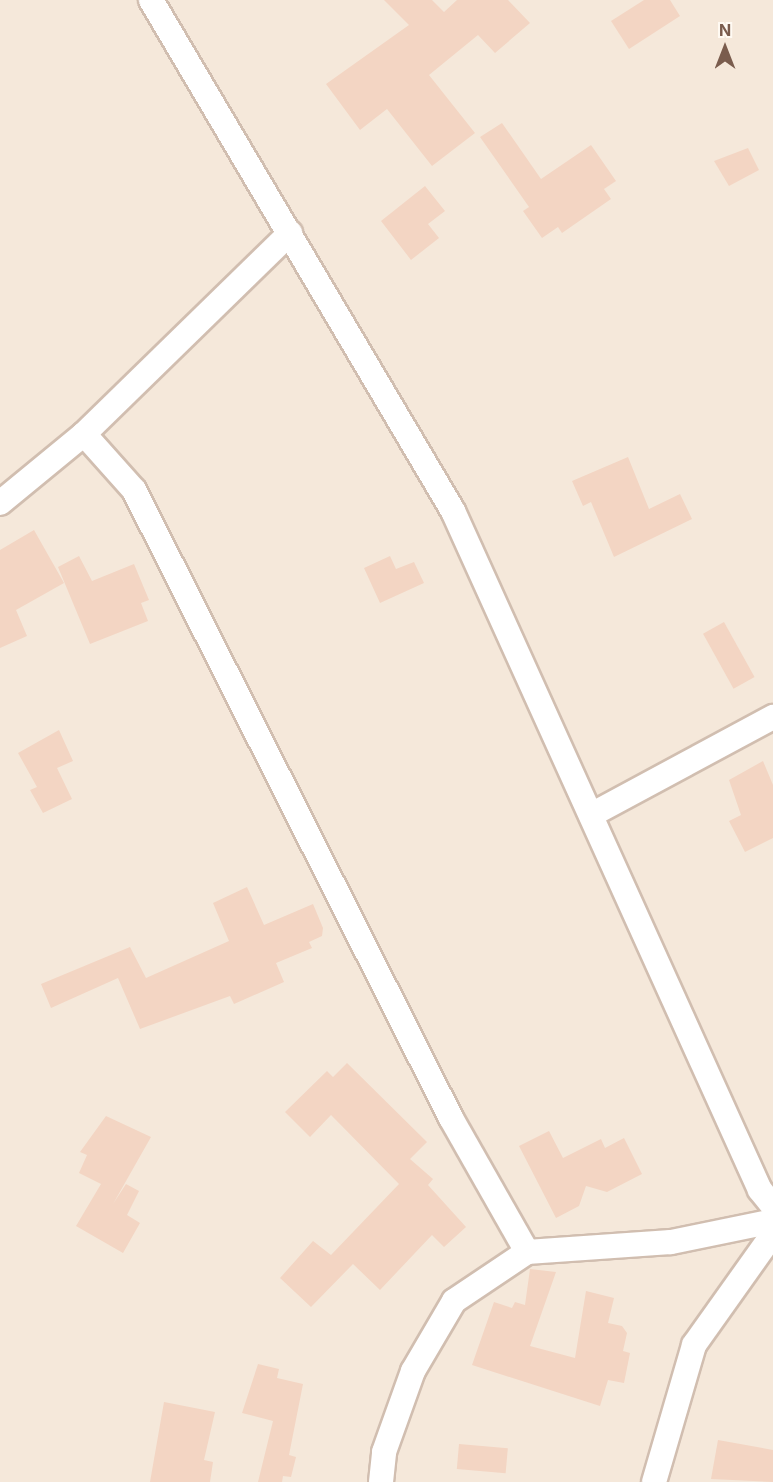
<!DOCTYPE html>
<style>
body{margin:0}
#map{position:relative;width:773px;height:1482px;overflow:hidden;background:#fdf6ec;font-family:Inter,sans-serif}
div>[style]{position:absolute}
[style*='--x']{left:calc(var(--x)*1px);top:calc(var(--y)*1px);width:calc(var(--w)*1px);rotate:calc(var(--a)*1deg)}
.residential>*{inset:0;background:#f5e8da;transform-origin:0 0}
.building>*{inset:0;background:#f3d5c3;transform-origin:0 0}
.roads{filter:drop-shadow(2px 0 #d1beb0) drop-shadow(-2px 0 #d1beb0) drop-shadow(0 2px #d1beb0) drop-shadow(0 -2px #d1beb0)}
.minor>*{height:24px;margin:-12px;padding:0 12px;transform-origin:12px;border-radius:12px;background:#fff}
span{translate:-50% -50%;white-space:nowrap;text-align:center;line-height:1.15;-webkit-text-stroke:4.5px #fffaf3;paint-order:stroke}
.north{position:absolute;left:695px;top:18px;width:60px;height:60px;-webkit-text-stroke:4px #fffaf3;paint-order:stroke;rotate:0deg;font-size:16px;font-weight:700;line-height:24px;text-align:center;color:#7a5c4d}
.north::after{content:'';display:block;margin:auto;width:21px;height:27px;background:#7a5c4d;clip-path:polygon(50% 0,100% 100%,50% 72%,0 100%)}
</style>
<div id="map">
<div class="residential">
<div style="left:0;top:0;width:773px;height:1482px"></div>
</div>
<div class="building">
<div style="clip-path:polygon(384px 0,432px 0,444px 12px,457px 0,508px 0,530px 23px,495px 53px,478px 35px,429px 75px,475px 133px,432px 166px,387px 109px,360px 130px,326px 84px,409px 25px)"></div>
<div style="clip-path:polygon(644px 0,670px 0,680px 16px,629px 49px,611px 21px)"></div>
<div style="clip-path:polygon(502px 123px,541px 179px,591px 145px,616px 181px,604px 189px,611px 199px,562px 233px,558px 227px,542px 238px,523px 211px,529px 207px,480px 137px)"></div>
<div style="clip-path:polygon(748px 148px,759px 170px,729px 186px,714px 161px)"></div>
<div style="clip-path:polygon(425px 186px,445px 211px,428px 224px,439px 238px,411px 260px,381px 221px)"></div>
<div style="clip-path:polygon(628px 457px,649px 509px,680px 494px,692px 519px,614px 557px,591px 502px,583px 506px,572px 481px)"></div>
<div style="clip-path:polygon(34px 530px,64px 583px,16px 610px,27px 636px,0 648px,0 550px)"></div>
<div style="clip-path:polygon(79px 556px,92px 581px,134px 564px,149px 600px,141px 603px,148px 621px,90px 644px,58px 567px)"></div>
<div style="clip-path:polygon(390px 556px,396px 569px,414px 562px,424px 583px,380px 603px,364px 568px)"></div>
<div style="left:724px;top:622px;width:63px;height:24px;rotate:61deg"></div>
<div style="clip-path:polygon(59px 730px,73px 761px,57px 768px,72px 799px,43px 813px,30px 790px,37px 787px,18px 753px)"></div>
<div style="clip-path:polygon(763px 761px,773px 785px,773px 838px,745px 852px,729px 821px,741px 815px,729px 780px)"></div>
<div style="clip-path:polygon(247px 887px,264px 925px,313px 904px,323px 928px,322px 936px,309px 942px,312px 948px,276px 963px,284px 982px,234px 1004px,230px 996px,140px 1029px,118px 978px,51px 1008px,41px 984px,130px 947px,146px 978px,229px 941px,213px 903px)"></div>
<div style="clip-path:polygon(347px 1063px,427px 1142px,410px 1159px,433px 1179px,428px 1185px,466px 1227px,444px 1247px,432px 1235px,380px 1290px,353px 1264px,311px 1307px,280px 1278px,313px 1241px,331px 1255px,399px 1184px,331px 1115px,310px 1137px,285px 1112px,327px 1071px,333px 1077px)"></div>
<div style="clip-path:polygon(106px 1116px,151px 1137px,113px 1204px,126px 1184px,139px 1191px,127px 1215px,140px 1223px,123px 1253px,76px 1226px,101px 1184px,79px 1173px,87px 1155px,80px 1152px)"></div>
<div style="clip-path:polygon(549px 1131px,563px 1158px,601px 1139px,605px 1148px,624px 1138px,642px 1174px,607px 1192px,586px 1186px,579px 1206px,556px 1218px,519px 1146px)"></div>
<div style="clip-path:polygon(530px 1269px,556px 1272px,530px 1346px,575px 1358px,586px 1291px,614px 1298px,608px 1323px,622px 1326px,627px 1333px,623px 1351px,630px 1353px,624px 1383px,608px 1380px,600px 1406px,472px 1365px,494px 1302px,512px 1308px,515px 1302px,525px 1305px)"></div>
<div style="clip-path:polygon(258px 1364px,279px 1369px,277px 1378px,303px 1384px,289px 1455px,296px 1457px,291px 1477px,283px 1476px,282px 1482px,258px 1482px,273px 1421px,242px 1413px)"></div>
<div style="clip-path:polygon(164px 1402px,215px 1412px,204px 1460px,213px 1462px,210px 1482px,150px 1482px)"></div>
<div style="clip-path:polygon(718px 1440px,773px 1450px,773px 1482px,711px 1479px)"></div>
<div style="left:459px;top:1444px;width:49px;height:25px;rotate:5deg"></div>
</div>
<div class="roads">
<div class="minor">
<div style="--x:151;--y:0;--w:594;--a:59.42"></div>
<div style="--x:453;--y:511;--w:745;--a:65.67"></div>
<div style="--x:760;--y:1190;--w:21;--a:51"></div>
<div style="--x:84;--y:434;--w:75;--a:48.2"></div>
<div style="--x:134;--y:490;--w:703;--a:63.22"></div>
<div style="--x:451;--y:1118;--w:154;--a:60.4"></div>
<div style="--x:0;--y:503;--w:109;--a:-39.4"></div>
<div style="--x:84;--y:434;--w:288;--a:-44.3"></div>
<div style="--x:591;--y:815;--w:207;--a:-28.3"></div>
<div style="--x:381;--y:1482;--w:30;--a:-84"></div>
<div style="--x:384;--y:1452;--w:86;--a:-70.3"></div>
<div style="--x:413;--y:1371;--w:81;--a:-59.6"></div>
<div style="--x:454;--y:1301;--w:88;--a:-33.9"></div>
<div style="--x:527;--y:1252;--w:144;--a:-4"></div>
<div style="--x:671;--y:1242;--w:104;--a:-11.6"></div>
<div style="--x:654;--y:1482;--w:143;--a:-73.7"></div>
<div style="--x:694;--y:1345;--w:136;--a:-54.6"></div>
</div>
</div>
<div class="north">N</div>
</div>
